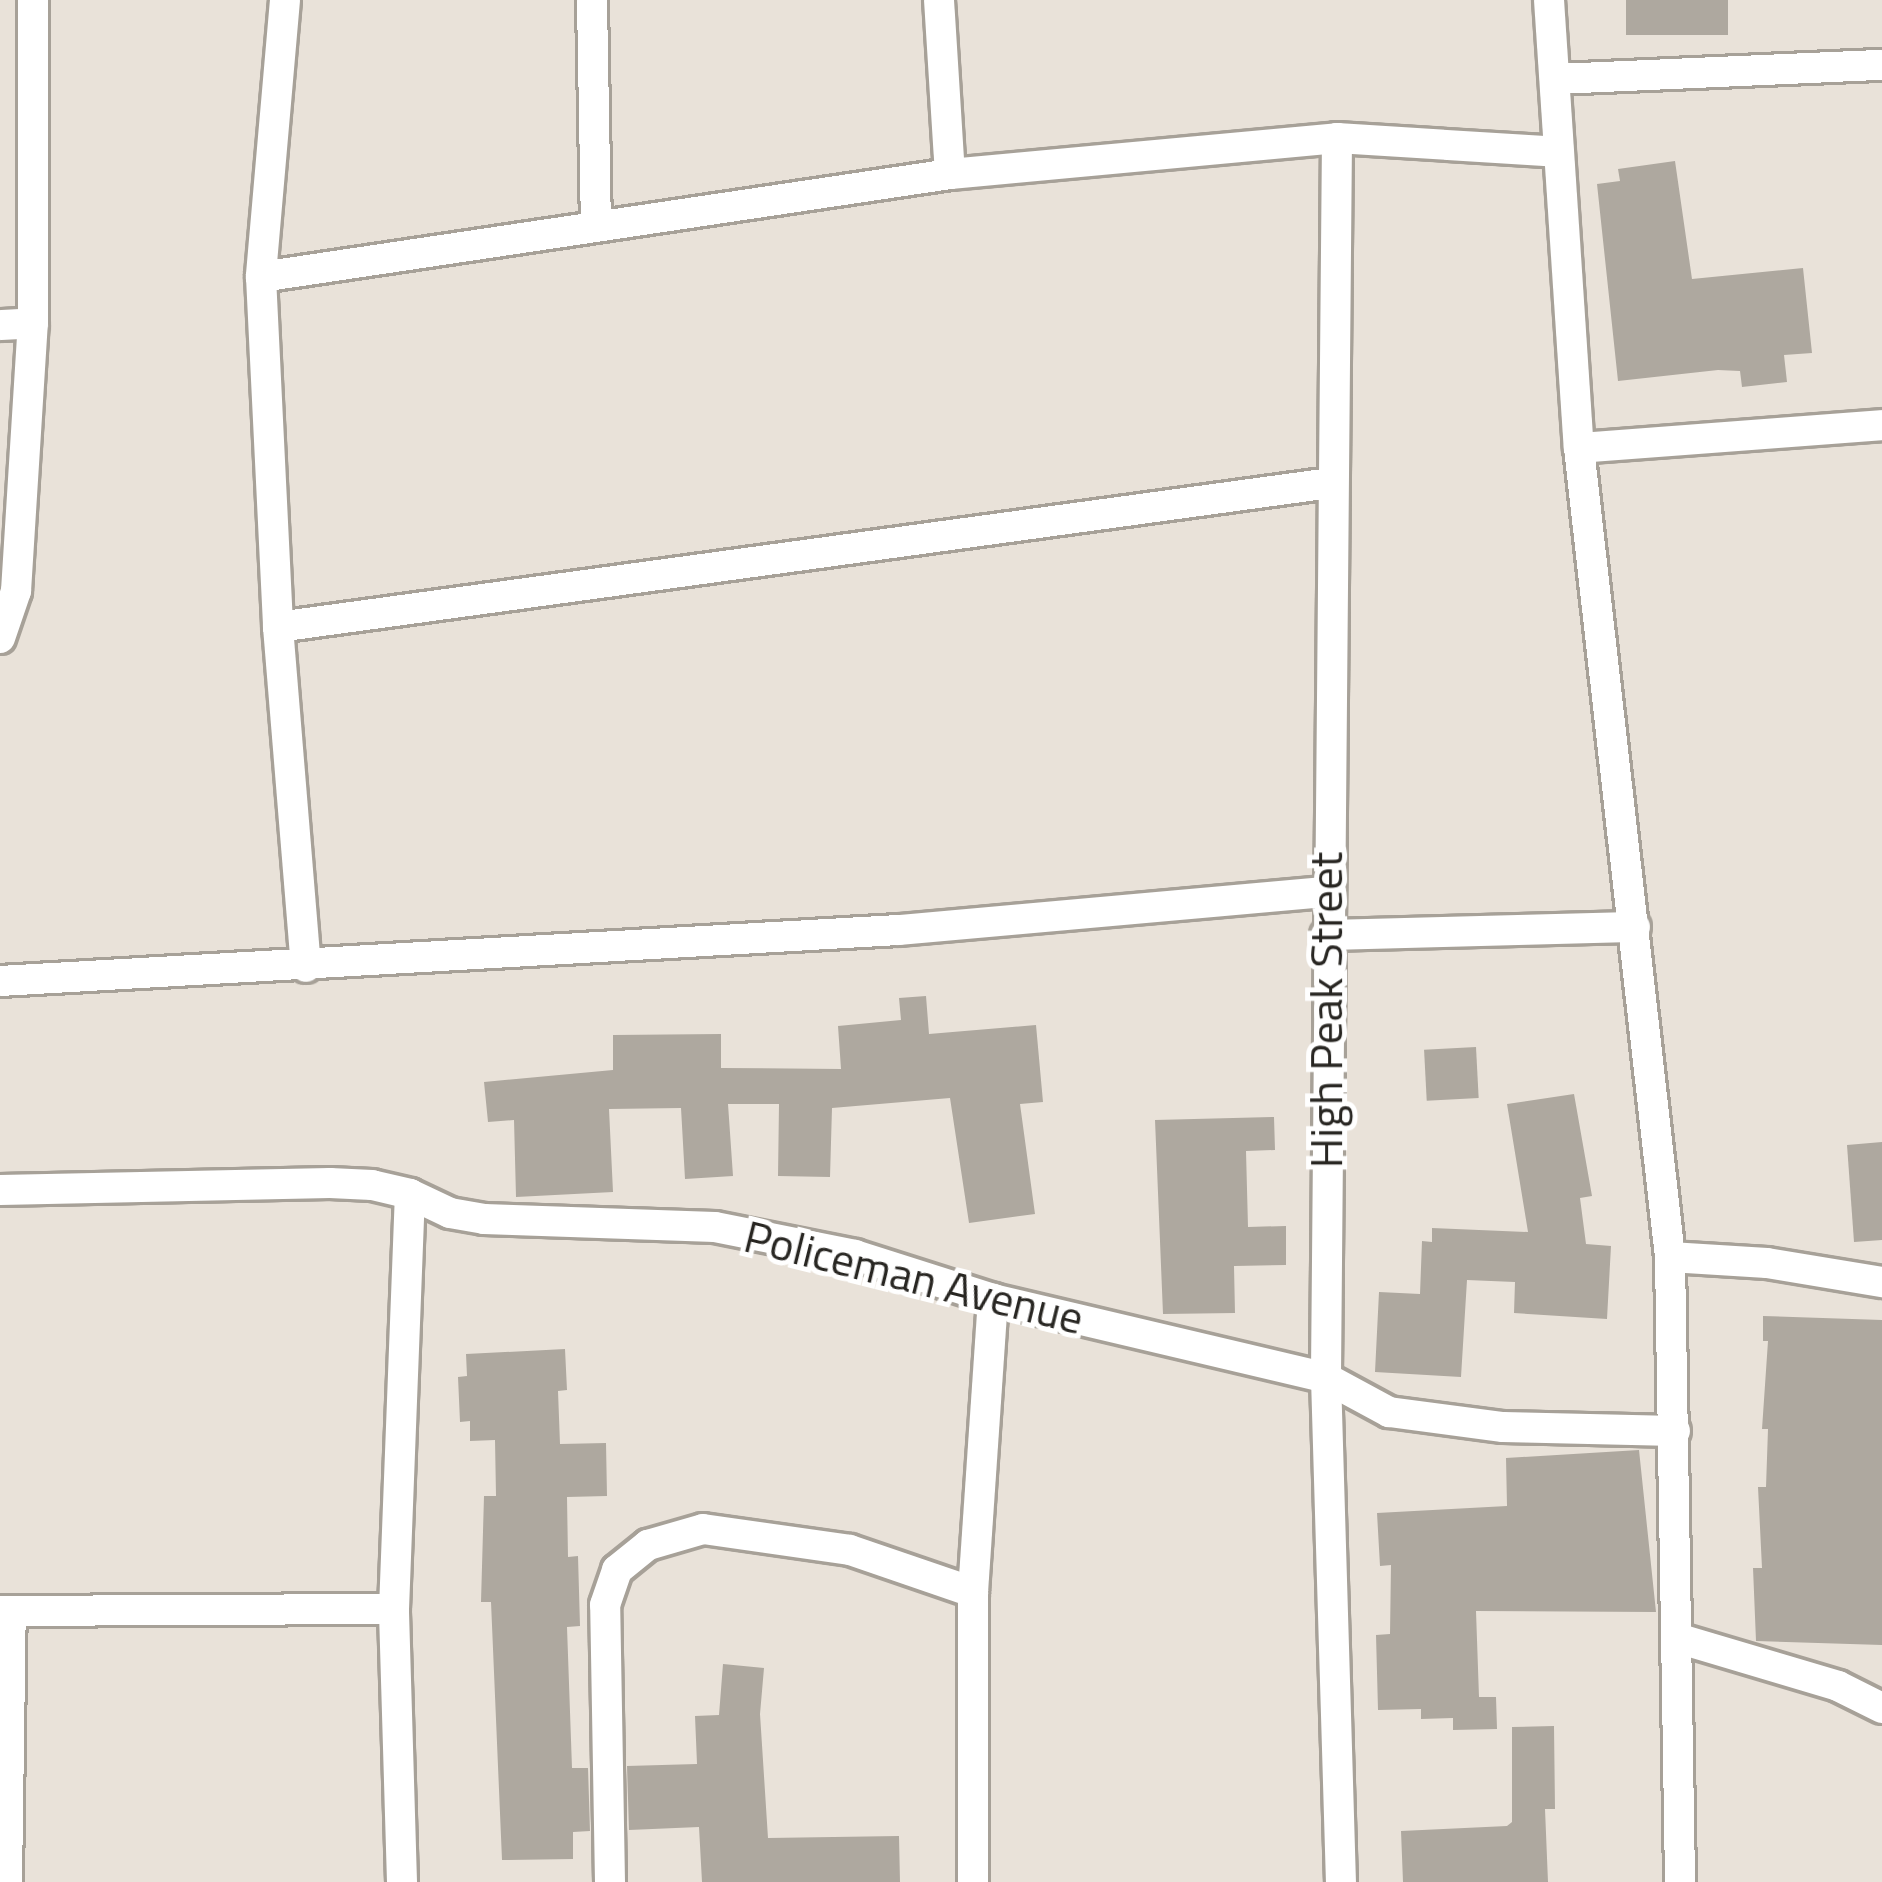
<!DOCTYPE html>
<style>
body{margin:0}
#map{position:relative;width:1882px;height:1882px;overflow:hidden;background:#e9e2d9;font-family:"Titillium Web",sans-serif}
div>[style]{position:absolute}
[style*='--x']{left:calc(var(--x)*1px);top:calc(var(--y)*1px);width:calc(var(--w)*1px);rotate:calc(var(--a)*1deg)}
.building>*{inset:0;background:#aea89f;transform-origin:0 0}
.roads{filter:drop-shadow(3px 0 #a7a198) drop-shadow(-3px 0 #a7a198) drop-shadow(0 3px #a7a198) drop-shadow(0 -3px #a7a198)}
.minor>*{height:30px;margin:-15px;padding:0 15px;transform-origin:15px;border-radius:15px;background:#fff}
span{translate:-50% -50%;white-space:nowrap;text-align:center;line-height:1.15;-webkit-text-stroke:10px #fff;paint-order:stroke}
.street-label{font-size:45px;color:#282622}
</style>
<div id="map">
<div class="building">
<div style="left:1626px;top:0;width:102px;height:35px"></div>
<div style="clip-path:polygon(1675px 161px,1692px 279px,1803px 268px,1812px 353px,1784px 355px,1787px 382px,1742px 387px,1740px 371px,1718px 370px,1618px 381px,1597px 184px,1620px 181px,1618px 169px)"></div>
<div style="clip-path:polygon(926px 996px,929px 1034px,1036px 1025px,1043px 1102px,1020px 1104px,1035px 1214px,969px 1223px,950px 1098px,832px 1108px,830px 1177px,778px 1176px,779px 1104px,728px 1104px,733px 1176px,685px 1179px,681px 1108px,609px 1109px,613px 1192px,516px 1197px,514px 1120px,488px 1122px,484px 1082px,613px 1070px,613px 1035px,721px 1034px,721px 1068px,841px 1069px,838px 1026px,901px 1020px,899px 998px)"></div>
<div style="left:1476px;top:1047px;width:51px;height:52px;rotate:87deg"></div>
<div style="clip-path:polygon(1574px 1094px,1592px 1196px,1580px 1198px,1586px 1244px,1611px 1246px,1607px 1319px,1514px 1313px,1515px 1282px,1467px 1280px,1461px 1377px,1375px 1372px,1379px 1292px,1420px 1294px,1422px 1241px,1432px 1242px,1432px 1228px,1528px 1232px,1507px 1104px)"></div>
<div style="clip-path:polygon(1274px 1117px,1275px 1150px,1246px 1151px,1248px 1227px,1286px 1226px,1286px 1265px,1234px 1266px,1235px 1313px,1163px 1314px,1155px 1120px)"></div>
<div style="clip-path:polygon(1882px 1142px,1882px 1240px,1854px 1242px,1847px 1145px)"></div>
<div style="clip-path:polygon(1763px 1316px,1882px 1320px,1882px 1645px,1756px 1641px,1753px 1568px,1762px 1568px,1758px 1487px,1766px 1487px,1768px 1429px,1762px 1429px,1768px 1341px,1763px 1341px)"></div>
<div style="clip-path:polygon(565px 1349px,567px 1390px,558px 1391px,560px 1444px,606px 1443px,607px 1496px,567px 1497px,568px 1557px,578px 1556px,580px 1626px,567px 1627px,572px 1768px,588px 1768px,590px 1831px,573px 1832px,573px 1859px,502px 1860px,491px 1602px,481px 1602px,484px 1496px,496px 1496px,495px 1440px,470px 1441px,470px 1421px,460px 1422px,458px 1377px,467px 1376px,466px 1354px)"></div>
<div style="clip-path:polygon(1639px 1450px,1656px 1612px,1476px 1611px,1479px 1697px,1496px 1697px,1497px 1729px,1453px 1730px,1453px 1718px,1421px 1719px,1421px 1709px,1378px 1710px,1376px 1635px,1390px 1634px,1391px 1565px,1380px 1566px,1377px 1513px,1507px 1506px,1506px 1458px)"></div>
<div style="clip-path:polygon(723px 1664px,764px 1668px,760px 1714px,768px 1838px,899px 1836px,900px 1882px,702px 1882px,699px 1827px,629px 1830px,627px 1766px,697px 1764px,695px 1716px,719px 1715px)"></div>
<div style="clip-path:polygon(1554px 1726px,1555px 1809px,1545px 1809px,1548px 1882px,1403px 1882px,1401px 1831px,1507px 1826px,1512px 1822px,1512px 1727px)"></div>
</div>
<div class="roads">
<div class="minor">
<div style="--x:285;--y:0;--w:278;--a:95"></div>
<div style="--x:261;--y:277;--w:350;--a:87.2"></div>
<div style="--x:278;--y:627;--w:341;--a:85.3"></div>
<div style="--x:592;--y:0;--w:225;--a:89"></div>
<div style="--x:939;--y:0;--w:174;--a:86.4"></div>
<div style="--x:1549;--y:0;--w:449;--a:86.2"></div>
<div style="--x:1579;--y:448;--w:814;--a:83.58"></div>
<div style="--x:1670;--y:1257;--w:625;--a:89.08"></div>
<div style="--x:1557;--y:79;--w:325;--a:-2.5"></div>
<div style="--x:1337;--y:138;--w:1240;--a:90.51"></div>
<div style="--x:1326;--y:1378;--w:504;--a:88.3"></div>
<div style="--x:261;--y:277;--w:697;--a:-8.5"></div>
<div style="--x:950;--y:174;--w:389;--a:-5.3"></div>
<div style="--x:1337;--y:138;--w:220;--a:3.6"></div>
<div style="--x:0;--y:325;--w:33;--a:-3"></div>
<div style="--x:1579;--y:448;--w:304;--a:-4.3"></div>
<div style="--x:278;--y:627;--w:1063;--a:-7.79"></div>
<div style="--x:0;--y:638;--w:50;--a:-71.2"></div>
<div style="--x:16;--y:591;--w:269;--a:-86.4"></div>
<div style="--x:33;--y:323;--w:323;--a:-90"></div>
<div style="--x:1326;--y:935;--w:309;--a:-1.5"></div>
<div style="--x:0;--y:981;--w:900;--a:-3.25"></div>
<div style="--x:899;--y:930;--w:429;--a:-5.1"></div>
<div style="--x:0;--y:1190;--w:330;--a:-1.2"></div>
<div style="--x:330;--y:1183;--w:42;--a:2.7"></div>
<div style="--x:372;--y:1185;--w:39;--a:13"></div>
<div style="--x:410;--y:1194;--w:44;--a:25.4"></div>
<div style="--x:450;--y:1213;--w:35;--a:10"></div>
<div style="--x:484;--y:1219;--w:231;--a:2"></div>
<div style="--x:715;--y:1227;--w:143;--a:11.3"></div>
<div style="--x:855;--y:1255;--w:145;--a:17.7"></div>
<div style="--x:993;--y:1299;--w:342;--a:13.3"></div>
<div style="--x:1326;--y:1378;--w:72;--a:28.4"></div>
<div style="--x:1389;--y:1412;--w:115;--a:7.5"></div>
<div style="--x:1503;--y:1427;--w:172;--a:1.3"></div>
<div style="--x:1670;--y:1257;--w:97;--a:3.5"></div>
<div style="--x:1767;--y:1263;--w:117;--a:9.4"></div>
<div style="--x:973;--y:1592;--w:294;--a:-86.1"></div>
<div style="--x:0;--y:1611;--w:394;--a:-0.3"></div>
<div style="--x:1677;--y:1638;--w:168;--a:16.6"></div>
<div style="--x:1838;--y:1686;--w:49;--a:26.6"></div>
<div style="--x:7;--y:1882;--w:271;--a:-89.2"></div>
<div style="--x:402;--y:1882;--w:273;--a:-91.7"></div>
<div style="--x:394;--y:1609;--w:415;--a:-87.8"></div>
<div style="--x:610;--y:1882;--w:277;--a:-91"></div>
<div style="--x:605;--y:1605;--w:37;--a:-71"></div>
<div style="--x:617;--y:1570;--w:40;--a:-39"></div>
<div style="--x:648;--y:1545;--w:57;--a:-16.2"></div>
<div style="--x:703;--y:1529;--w:148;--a:8.1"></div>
<div style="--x:850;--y:1550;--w:130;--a:18.9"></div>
<div style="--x:973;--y:1592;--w:290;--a:90"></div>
</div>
</div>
<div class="street-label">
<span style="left:1326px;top:1010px;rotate:-90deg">High Peak Street</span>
<span style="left:914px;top:1277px;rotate:14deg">Policeman Avenue</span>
</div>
</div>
